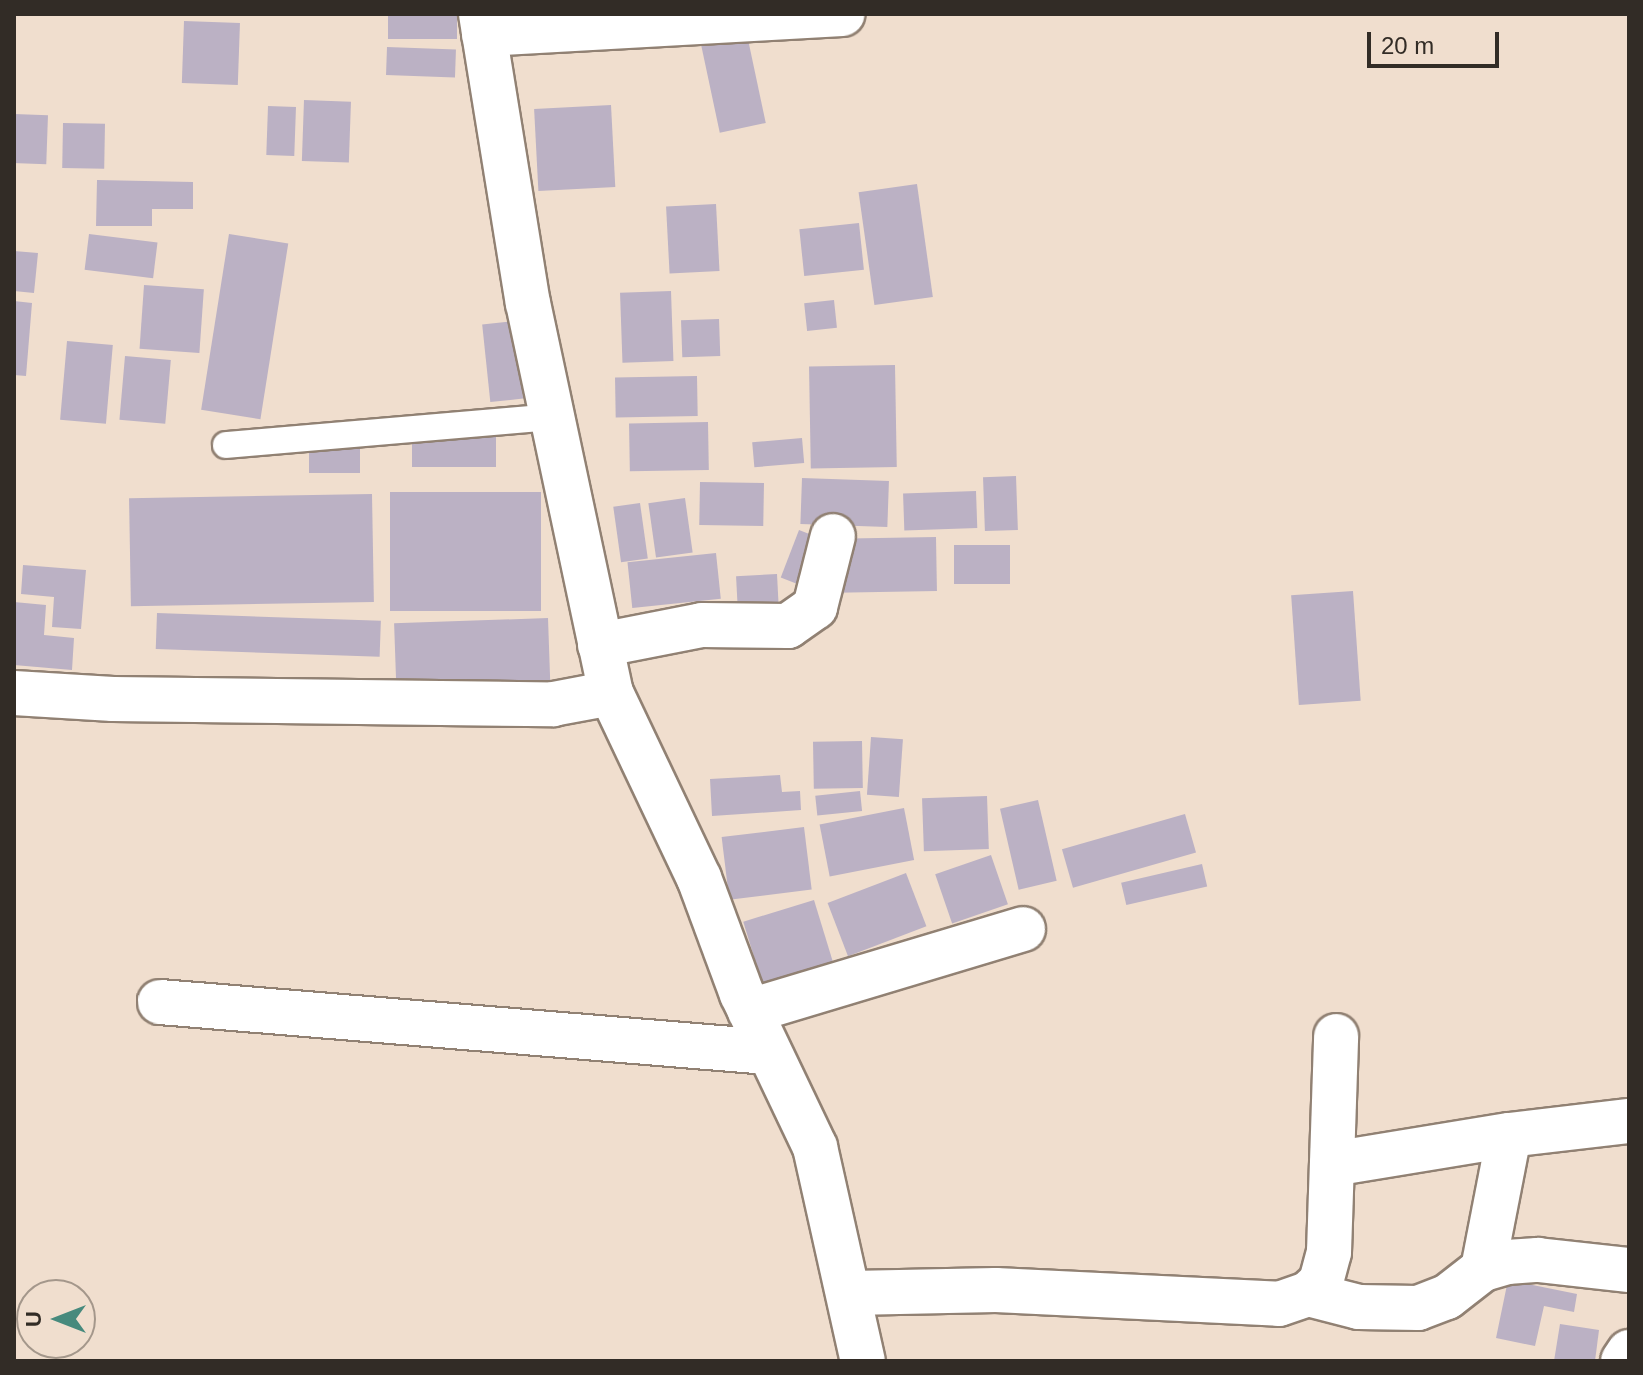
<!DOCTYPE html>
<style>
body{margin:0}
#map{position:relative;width:1643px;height:1375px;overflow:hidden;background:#f0dece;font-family:Arial,sans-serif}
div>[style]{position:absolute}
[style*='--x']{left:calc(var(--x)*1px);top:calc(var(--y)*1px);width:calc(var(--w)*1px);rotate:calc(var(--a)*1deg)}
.building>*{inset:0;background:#bbb1c4;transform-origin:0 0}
.roads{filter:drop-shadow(2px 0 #918173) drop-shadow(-2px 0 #918173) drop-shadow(0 2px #918173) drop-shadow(0 -2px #918173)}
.lane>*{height:26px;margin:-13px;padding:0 13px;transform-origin:13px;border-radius:13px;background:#fff}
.street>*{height:44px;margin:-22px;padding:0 22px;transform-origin:22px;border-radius:22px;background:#fff}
.secondary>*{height:44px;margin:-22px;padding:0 22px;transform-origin:22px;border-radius:22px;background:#fff}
span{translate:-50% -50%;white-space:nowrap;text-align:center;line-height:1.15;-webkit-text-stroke:7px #f0dece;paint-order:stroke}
.frame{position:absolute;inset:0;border:16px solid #322c26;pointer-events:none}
.north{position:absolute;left:16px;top:1279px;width:80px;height:80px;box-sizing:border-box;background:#f0dece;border:2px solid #a4978b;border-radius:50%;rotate:270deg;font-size:22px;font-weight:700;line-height:32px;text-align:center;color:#322c26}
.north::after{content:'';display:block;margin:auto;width:28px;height:36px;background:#478a7d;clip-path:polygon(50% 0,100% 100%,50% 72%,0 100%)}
.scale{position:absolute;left:1367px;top:32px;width:132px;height:36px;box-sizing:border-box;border:4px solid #322c26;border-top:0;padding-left:10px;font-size:24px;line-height:28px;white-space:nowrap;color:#322c26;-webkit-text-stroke:6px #f0dece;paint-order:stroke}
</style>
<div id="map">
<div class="building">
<div style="left:388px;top:14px;width:69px;height:25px"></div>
<div style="left:184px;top:21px;width:56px;height:62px;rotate:2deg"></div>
<div style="left:746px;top:30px;width:95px;height:47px;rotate:78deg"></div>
<div style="left:387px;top:47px;width:69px;height:28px;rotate:2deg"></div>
<div style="left:304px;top:100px;width:47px;height:61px;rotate:2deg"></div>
<div style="left:611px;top:105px;width:82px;height:77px;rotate:87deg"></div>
<div style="left:268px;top:106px;width:28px;height:49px;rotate:2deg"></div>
<div style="left:14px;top:114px;width:34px;height:49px;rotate:2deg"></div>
<div style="left:63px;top:123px;width:42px;height:45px;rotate:1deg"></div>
<div style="clip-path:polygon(97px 180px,193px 182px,193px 209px,152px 209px,152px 226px,96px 226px)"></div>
<div style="left:917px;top:184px;width:114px;height:59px;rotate:82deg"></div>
<div style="left:716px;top:204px;width:67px;height:50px;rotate:87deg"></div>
<div style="left:859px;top:223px;width:47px;height:60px;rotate:84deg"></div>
<div style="left:89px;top:234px;width:69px;height:36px;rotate:7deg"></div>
<div style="left:229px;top:234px;width:60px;height:178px;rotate:9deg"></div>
<div style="clip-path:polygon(14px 251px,38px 253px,34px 293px,14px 291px)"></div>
<div style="left:144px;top:285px;width:60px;height:64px;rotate:4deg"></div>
<div style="left:671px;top:291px;width:70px;height:51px;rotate:88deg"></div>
<div style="left:834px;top:300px;width:28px;height:30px;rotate:84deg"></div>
<div style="clip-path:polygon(14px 301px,32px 303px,26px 376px,14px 375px)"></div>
<div style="left:719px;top:319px;width:37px;height:38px;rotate:88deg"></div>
<div style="left:515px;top:321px;width:78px;height:33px;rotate:84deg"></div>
<div style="left:67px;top:341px;width:46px;height:79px;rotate:5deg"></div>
<div style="left:125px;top:356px;width:46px;height:64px;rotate:5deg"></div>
<div style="left:895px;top:365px;width:102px;height:86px;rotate:89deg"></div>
<div style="left:697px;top:376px;width:40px;height:82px;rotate:89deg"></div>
<div style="left:708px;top:422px;width:48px;height:79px;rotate:89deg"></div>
<div style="left:412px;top:432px;width:84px;height:35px"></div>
<div style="left:802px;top:438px;width:25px;height:50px;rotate:85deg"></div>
<div style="left:309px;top:448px;width:51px;height:25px"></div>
<div style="left:1016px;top:476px;width:54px;height:33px;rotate:88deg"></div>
<div style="left:802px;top:478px;width:87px;height:46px;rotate:2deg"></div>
<div style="left:700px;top:482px;width:64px;height:43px;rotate:1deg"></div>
<div style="left:976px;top:491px;width:37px;height:73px;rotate:88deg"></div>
<div style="left:390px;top:492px;width:151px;height:119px"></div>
<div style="left:372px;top:494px;width:108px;height:243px;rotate:89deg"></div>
<div style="left:685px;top:498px;width:55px;height:37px;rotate:82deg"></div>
<div style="left:640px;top:503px;width:56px;height:27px;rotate:82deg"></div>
<div style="left:799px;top:530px;width:22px;height:51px;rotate:21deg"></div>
<div style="left:936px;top:537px;width:54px;height:101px;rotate:89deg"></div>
<div style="left:1010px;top:545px;width:39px;height:56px;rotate:90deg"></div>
<div style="left:716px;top:553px;width:46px;height:89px;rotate:84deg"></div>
<div style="clip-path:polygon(23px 565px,86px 570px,81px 629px,52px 627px,54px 597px,21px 594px)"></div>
<div style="left:777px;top:574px;width:34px;height:41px;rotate:87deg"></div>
<div style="left:1353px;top:591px;width:110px;height:62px;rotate:86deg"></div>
<div style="clip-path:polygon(14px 602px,46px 605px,44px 635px,74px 638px,72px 670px,14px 665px)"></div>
<div style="left:157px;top:613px;width:224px;height:36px;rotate:2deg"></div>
<div style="left:548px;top:618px;width:67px;height:154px;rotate:88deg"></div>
<div style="left:871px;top:737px;width:32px;height:58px;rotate:4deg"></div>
<div style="left:862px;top:741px;width:47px;height:49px;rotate:89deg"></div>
<div style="clip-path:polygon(780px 775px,782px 792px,800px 791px,801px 810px,712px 816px,710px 779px)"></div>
<div style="left:860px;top:791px;width:20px;height:45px;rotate:84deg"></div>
<div style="left:987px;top:796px;width:53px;height:65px;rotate:88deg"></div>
<div style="left:1038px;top:800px;width:83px;height:39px;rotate:77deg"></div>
<div style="left:904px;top:808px;width:53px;height:86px;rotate:79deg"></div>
<div style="left:1185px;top:814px;width:40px;height:128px;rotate:74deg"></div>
<div style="left:804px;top:827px;width:63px;height:83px;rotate:83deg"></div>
<div style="left:991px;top:855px;width:52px;height:59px;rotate:71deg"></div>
<div style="left:1202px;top:864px;width:23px;height:83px;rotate:77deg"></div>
<div style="left:906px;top:873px;width:57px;height:84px;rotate:69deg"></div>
<div style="left:814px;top:900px;width:65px;height:74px;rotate:73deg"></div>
<div style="clip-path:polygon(1508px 1280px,1577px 1294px,1574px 1312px,1544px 1306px,1535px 1346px,1496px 1338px)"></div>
<div style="clip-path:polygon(1560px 1324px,1599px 1330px,1595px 1361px,1554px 1361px)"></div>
</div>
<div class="roads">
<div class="lane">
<div style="--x:226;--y:445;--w:325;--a:-4.9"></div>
</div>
<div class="street">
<div style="--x:484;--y:34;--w:359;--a:-3.2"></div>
<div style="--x:600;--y:645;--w:104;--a:-11.1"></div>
<div style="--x:702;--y:625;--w:86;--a:0.7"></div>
<div style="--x:788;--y:626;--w:33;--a:-35"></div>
<div style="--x:815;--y:607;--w:73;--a:-75.8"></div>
<div style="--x:14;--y:693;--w:99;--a:3.5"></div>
<div style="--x:113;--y:699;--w:440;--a:0.7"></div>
<div style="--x:553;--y:704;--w:59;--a:-10.7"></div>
<div style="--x:160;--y:1002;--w:610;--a:4.7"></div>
<div style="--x:750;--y:1011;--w:285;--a:-16.7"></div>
<div style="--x:1332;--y:1164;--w:179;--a:-9.3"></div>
<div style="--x:1509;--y:1135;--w:121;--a:-6.7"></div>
<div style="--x:1483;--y:1269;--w:136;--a:-79"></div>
<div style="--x:851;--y:1293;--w:145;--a:-1.2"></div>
<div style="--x:996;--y:1290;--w:283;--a:2.8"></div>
<div style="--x:1279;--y:1304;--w:31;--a:-19"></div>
<div style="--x:1308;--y:1294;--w:18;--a:-43"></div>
<div style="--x:1321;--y:1282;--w:31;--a:-75"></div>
<div style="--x:1329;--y:1252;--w:216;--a:-88.1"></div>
<div style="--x:1308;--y:1294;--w:53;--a:14.3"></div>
<div style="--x:1359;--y:1307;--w:59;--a:1"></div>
<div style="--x:1418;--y:1308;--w:31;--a:-21"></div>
<div style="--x:1447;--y:1297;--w:46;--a:-37.9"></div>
<div style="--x:1483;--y:1269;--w:25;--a:-16"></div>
<div style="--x:1507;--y:1262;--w:31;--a:-4"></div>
<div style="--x:1538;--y:1260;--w:92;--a:6.3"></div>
<div style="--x:1623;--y:1361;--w:11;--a:-56"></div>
</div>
<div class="secondary">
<div style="--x:481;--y:14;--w:293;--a:80.8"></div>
<div style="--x:528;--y:303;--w:399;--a:78"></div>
<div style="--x:611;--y:693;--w:205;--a:64.6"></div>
<div style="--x:699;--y:878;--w:124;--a:69.7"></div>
<div style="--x:742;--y:994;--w:170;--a:64.5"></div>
<div style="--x:815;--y:1147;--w:219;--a:77.4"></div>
</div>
</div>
<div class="frame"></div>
<div class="north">U</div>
<div class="scale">20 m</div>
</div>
